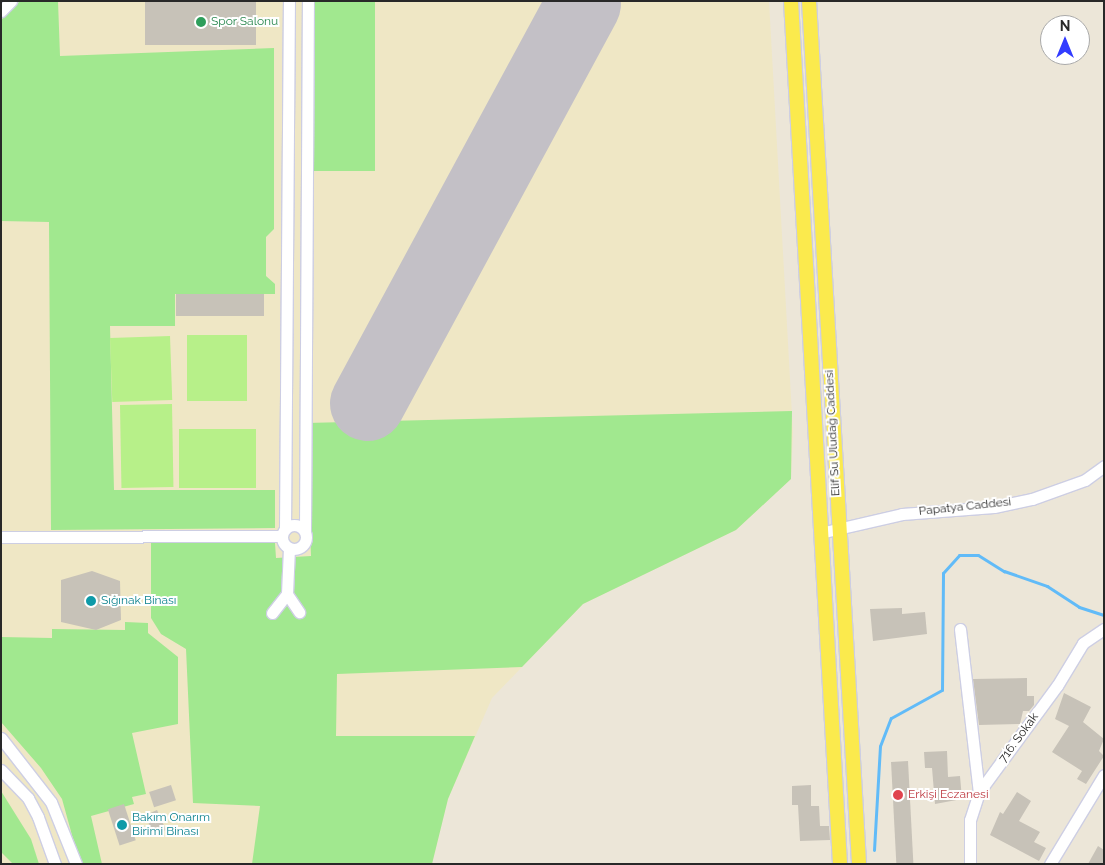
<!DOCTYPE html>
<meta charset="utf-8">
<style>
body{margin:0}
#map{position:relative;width:1105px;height:865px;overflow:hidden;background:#ece6d8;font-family:Raleway,sans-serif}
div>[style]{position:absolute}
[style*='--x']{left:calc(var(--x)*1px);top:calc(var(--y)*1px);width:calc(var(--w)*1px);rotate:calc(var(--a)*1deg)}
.education>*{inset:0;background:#efe7c5}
.green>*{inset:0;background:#a1e88f;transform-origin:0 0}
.pitch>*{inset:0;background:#b7f089;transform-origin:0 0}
.stream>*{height:3px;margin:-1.5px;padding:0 1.5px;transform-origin:1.5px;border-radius:1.5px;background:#61bbf8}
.runway>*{height:75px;margin:-37.5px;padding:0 37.5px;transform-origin:37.5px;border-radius:37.5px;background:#c3c0c6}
.building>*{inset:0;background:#c7c2b8;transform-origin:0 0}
.roads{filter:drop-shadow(1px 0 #cdcee3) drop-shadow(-1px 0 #cdcee3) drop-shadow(0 1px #cdcee3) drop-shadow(0 -1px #cdcee3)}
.minor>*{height:11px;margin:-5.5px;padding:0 5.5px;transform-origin:5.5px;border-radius:5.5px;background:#fff}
.minor>.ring{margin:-5.5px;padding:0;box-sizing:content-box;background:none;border:11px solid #fff;border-radius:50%}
.major>*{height:14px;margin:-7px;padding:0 7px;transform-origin:7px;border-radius:7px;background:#fbea4d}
.dots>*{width:14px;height:14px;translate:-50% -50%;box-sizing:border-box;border:2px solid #fff;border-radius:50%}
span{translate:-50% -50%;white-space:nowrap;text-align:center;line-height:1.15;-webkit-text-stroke:4px #fff;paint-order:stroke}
.leisure-label{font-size:12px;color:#27864d}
.left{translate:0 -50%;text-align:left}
.street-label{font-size:12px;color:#282828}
.culture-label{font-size:12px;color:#0d838f}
.health-label{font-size:12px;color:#be3a42}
.frame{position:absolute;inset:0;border:2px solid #282828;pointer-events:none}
.north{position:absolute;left:1040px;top:15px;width:50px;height:50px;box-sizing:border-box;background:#fff;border:1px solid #a9a9a9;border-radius:50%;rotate:0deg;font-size:14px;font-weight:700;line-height:20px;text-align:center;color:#282828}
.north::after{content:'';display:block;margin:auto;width:18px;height:22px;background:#323cff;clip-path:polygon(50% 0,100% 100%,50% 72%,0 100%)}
</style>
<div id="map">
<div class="education">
<div style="clip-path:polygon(1px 1px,769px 1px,793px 433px,791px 479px,736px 530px,583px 604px,492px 698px,448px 799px,432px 864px,1px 864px)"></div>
</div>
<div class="green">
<div style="clip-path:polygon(20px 1px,58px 1px,60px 56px,274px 48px,274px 229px,266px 237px,266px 276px,275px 284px,275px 294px,175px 294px,175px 326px,110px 326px,114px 490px,275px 490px,275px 528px,51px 530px,49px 222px,1px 221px,1px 20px)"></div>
<div style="left:313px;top:1px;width:62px;height:170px"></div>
<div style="clip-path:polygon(792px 411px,791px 479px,736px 530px,583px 604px,522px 667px,337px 674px,336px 736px,475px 736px,448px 799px,432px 864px,252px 864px,260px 806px,193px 803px,186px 649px,161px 634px,151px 618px,151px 541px,275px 543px,276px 558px,311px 556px,306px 423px)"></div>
<div style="clip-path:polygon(125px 622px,148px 623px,148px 633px,178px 657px,178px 724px,132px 733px,146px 794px,132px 797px,134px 804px,91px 816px,102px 864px,80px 864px,62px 799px,41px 768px,1px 722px,1px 637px,52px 638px,52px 629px,125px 630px)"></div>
<div style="clip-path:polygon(1px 791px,31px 839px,39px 864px,13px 864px,1px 852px)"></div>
</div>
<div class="pitch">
<div style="left:247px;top:335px;width:66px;height:60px;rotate:90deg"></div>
<div style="left:170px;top:336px;width:64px;height:60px;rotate:88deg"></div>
<div style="left:172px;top:404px;width:83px;height:52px;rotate:89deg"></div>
<div style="left:256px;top:429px;width:59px;height:77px;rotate:90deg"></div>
</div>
<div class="stream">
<div style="--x:874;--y:850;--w:104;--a:-86.7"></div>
<div style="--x:880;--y:746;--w:30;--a:-69"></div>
<div style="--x:891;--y:718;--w:58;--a:-28.8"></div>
<div style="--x:942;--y:690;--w:117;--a:-89.5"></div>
<div style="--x:943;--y:573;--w:24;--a:-48"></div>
<div style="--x:959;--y:555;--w:19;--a:0"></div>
<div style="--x:978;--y:555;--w:31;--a:32"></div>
<div style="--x:1004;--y:571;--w:46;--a:19.2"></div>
<div style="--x:1047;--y:586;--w:38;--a:33"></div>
<div style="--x:1079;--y:607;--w:26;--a:18"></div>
</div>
<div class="runway">
<div style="--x:367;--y:403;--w:454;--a:-61.6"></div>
</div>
<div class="building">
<div style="left:145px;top:1px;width:111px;height:44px"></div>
<div style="left:264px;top:294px;width:22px;height:88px;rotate:90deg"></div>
<div style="clip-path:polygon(92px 571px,120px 581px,121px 620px,96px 630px,61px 622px,61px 580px)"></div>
<div style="clip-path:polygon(902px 608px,902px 614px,925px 612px,927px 634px,873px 641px,870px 609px)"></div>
<div style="clip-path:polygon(1027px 678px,1027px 696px,1034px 696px,1034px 705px,1029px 711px,1023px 711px,1020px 724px,979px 725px,973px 679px)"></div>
<div style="clip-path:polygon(1064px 693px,1091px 707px,1083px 722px,1104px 739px,1099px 751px,1104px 756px,1086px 784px,1077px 779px,1082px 771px,1052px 752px,1069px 726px,1055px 719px)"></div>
<div style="clip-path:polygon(947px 751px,948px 777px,960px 776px,962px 799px,935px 804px,932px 768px,925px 768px,924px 752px)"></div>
<div style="left:908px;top:761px;width:103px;height:17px;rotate:87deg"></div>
<div style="left:171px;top:785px;width:16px;height:23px;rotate:72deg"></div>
<div style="clip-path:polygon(811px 785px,811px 806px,819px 806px,820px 826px,829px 826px,830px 840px,800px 841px,798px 805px,792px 805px,792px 786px)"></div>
<div style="clip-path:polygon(1017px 792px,1031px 801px,1019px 821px,1040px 832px,1034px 842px,1046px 848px,1039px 861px,990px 835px,1000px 812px,1003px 814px)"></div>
<div style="left:124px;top:804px;width:38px;height:17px;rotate:72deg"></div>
<div style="left:157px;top:810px;width:22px;height:13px;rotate:66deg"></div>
<div style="clip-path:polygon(1098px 846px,1104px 850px,1104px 864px,1088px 864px)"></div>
</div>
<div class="roads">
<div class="minor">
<div style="--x:1;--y:11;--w:14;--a:-45"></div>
<div class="ring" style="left:282px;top:525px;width:13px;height:13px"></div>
<div style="--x:285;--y:529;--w:528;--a:-89.57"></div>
<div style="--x:305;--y:531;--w:530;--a:-89.68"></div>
<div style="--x:820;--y:533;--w:84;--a:-13"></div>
<div style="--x:902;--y:514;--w:92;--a:-4.4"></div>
<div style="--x:994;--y:507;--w:39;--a:-12"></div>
<div style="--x:1032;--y:499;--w:56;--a:-19.7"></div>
<div style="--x:1085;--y:480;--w:24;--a:-36"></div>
<div style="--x:1;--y:537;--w:280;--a:-0.2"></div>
<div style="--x:289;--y:548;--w:46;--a:92.5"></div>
<div style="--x:287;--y:594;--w:22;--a:56"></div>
<div style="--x:272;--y:613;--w:24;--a:-52"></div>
<div style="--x:960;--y:629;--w:164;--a:83.4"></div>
<div style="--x:1;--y:738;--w:81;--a:52"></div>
<div style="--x:51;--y:802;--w:67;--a:68"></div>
<div style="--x:1;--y:770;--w:39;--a:46"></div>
<div style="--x:28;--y:798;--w:21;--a:62"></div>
<div style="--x:38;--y:817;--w:50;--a:70.1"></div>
<div style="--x:970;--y:864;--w:44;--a:-90"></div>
<div style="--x:970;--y:820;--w:29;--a:-72"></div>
<div style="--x:979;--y:792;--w:132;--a:-53.7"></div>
<div style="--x:1057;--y:686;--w:50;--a:-58.8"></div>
<div style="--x:1083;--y:643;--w:25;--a:-34"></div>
<div style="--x:1050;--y:864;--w:104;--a:-58.8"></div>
</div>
<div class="major">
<div style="--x:791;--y:1;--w:864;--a:86.75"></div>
<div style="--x:809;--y:1;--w:864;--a:86.68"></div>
</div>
</div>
<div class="dots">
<div style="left:201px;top:22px;background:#2e9e5b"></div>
<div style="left:91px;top:601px;background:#0f9aa8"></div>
<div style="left:898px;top:795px;background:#e0444e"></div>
<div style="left:122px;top:825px;background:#0f9aa8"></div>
</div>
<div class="leisure-label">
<span class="left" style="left:211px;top:22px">Spor Salonu</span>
</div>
<div class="street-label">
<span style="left:833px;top:433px;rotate:-93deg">Elif Su Uludağ Caddesi</span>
<span style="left:965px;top:507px;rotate:-6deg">Papatya Caddesi</span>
<span style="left:1019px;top:738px;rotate:-54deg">716. Sokak</span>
</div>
<div class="culture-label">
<span class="left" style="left:101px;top:601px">Sığınak Binası</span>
<span class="left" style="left:132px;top:825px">Bakım Onarım<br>Birimi Binası</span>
</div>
<div class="health-label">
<span class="left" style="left:908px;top:795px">Erkişi Eczanesi</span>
</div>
<div class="frame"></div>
<div class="north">N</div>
</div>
